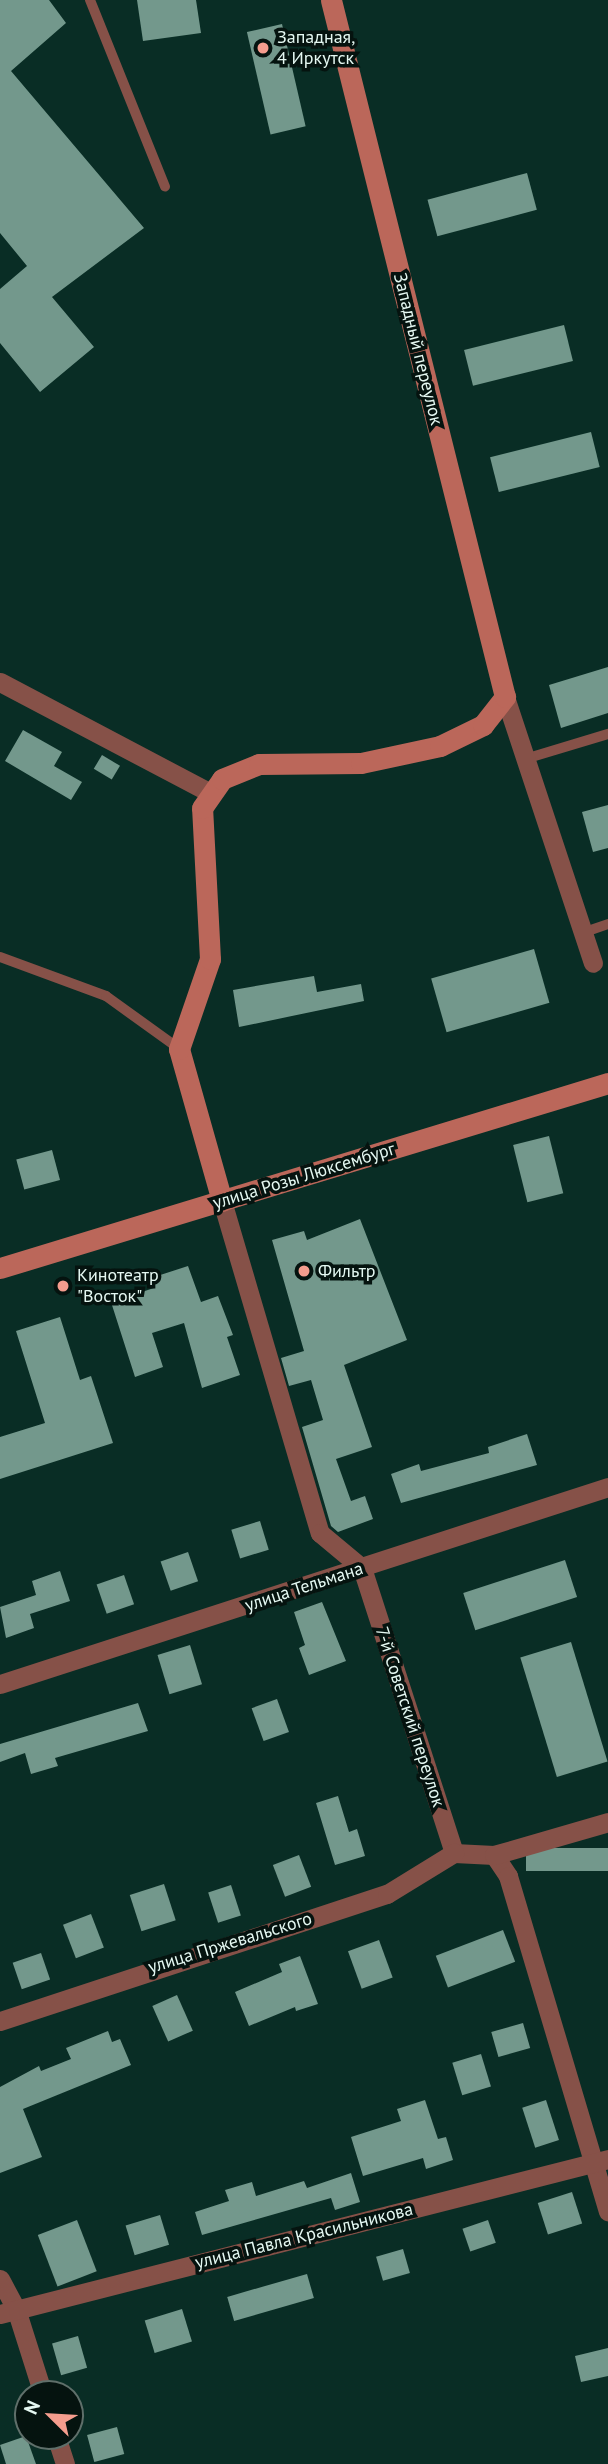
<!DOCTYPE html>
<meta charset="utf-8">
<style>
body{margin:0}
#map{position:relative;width:608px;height:2464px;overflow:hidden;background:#092d25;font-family:"PT Sans",sans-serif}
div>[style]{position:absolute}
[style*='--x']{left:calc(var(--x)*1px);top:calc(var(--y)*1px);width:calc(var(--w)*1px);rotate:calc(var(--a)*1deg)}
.building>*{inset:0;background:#73988c;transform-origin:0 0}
.lane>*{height:10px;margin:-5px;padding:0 5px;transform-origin:5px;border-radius:5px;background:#865148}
.street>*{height:19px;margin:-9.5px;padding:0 9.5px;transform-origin:9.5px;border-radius:9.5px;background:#865148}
.secondary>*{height:21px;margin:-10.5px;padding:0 10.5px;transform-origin:10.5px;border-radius:10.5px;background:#bb675a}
.dots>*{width:19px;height:19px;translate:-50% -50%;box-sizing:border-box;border:4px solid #05130f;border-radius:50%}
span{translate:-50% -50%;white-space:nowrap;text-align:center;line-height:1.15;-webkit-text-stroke:7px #05130f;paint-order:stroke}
.poi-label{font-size:18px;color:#e5f8f2}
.left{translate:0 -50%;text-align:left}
.street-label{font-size:18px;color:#e5f8f2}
.north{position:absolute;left:14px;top:2380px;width:70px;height:70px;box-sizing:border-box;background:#05130f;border:2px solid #5f6f6a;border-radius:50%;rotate:294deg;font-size:19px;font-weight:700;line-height:28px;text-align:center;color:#e5f8f2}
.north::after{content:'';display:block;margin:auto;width:24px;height:32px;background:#f59d8e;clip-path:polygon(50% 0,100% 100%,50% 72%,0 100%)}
</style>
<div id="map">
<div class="building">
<div style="clip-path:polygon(0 0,49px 0,66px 23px,11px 71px,144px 228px,52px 297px,94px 347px,40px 392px,0 343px,0 289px,27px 266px,0 233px)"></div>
<div style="clip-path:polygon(137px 0,196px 0,201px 33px,143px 41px)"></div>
<div style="left:282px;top:24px;width:105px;height:36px;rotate:77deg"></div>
<div style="left:527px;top:173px;width:38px;height:103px;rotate:75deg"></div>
<div style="left:564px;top:325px;width:37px;height:103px;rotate:76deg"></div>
<div style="left:591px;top:432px;width:36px;height:104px;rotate:76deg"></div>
<div style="clip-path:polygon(608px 667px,608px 713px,561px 728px,549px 685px)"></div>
<div style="clip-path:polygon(23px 730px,62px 752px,54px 766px,82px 782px,71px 800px,5px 761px)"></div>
<div style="left:102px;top:755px;width:21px;height:16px;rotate:31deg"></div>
<div style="clip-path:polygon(608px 805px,608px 848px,593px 852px,582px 812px)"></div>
<div style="left:534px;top:949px;width:56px;height:107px;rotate:74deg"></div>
<div style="clip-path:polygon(314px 976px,317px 992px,361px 984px,364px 1001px,239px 1027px,233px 990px)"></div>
<div style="left:549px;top:1136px;width:59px;height:37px;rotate:76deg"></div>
<div style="left:52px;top:1150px;width:31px;height:37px;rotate:75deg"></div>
<div style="clip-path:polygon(360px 1219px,407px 1340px,344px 1365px,372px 1447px,336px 1459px,351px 1501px,365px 1496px,373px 1519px,338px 1532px,331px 1526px,302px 1427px,323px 1420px,311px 1380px,289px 1386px,281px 1358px,304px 1351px,272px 1240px,304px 1231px,307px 1240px)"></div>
<div style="clip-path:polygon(188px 1266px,201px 1302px,218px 1296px,233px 1335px,227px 1337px,240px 1375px,202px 1388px,184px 1323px,152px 1333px,163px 1367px,135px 1377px,111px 1302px,154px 1288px,151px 1278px)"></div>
<div style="clip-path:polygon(60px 1317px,80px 1380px,91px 1376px,113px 1443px,0 1479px,0 1437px,45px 1423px,16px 1331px)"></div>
<div style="clip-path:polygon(527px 1434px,537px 1465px,401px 1503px,391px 1474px,419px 1464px,421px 1471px,489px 1453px,488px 1447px)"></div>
<div style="left:260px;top:1521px;width:30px;height:30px;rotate:73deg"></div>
<div style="left:188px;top:1552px;width:31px;height:29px;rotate:71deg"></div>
<div style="left:565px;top:1560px;width:39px;height:107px;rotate:72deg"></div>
<div style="clip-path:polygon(60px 1571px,70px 1601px,30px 1614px,34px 1628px,6px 1638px,0 1607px,36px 1595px,32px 1581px)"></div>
<div style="left:124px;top:1575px;width:31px;height:29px;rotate:71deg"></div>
<div style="clip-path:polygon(322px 1602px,346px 1661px,309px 1675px,299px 1648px,305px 1645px,294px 1612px)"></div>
<div style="left:571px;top:1642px;width:125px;height:53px;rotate:73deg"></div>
<div style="left:190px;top:1645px;width:41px;height:34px;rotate:73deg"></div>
<div style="left:277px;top:1699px;width:35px;height:27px;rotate:70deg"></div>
<div style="clip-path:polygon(138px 1703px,148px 1731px,55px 1758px,58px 1766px,31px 1774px,25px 1753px,0 1762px,0 1744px)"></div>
<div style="clip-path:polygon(338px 1796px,349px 1832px,357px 1829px,365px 1856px,335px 1865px,316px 1803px)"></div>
<div style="left:608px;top:1848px;width:23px;height:82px;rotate:90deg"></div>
<div style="left:299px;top:1855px;width:34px;height:28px;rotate:69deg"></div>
<div style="left:164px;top:1884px;width:38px;height:36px;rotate:72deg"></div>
<div style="left:231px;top:1885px;width:32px;height:24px;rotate:72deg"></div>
<div style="left:91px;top:1914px;width:36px;height:30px;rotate:69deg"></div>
<div style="left:503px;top:1930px;width:34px;height:72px;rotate:69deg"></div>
<div style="left:379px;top:1940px;width:40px;height:33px;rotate:70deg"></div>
<div style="left:41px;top:1953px;width:28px;height:30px;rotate:71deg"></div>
<div style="clip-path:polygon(300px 1956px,318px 2004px,296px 2011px,295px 2007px,249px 2026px,235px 1992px,282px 1972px,279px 1964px)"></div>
<div style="left:177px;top:1995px;width:39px;height:27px;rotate:66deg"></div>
<div style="left:523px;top:2023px;width:26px;height:33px;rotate:74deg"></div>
<div style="clip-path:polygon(108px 2031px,112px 2042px,120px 2039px,131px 2065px,23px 2109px,42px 2157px,0 2173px,0 2087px,39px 2066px,41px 2071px,71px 2059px,66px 2048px)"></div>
<div style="left:481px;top:2054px;width:34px;height:30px;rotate:73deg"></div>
<div style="clip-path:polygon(425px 2100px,438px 2139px,446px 2137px,453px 2160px,426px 2169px,423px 2158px,363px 2176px,351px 2137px,401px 2121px,397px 2109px)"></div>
<div style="left:546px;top:2100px;width:42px;height:25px;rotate:72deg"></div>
<div style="clip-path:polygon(351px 2173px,360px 2202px,335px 2210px,331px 2198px,202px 2235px,195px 2212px,229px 2201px,225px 2190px,252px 2182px,256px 2196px,304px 2181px,307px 2188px)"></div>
<div style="left:572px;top:2192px;width:33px;height:36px;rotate:72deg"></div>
<div style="left:160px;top:2215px;width:31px;height:36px;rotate:73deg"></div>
<div style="left:77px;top:2220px;width:55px;height:42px;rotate:69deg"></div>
<div style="left:488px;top:2220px;width:24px;height:27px;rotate:71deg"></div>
<div style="left:403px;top:2249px;width:25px;height:28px;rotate:74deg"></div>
<div style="left:307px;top:2274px;width:25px;height:83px;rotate:74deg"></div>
<div style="left:182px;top:2309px;width:34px;height:39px;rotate:73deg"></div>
<div style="left:78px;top:2336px;width:33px;height:27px;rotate:74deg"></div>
<div style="clip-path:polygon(608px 2348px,608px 2376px,581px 2382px,575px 2356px)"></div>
<div style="left:117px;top:2427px;width:28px;height:31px;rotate:75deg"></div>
<div style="clip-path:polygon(26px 2436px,36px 2464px,6px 2464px,0 2445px)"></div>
</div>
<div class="lane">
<div style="--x:90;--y:0;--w:201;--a:68.1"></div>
<div style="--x:525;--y:759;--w:87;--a:-16.8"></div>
<div style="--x:582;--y:933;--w:28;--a:-19"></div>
<div style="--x:0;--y:957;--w:113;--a:20.2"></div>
<div style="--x:106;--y:996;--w:89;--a:35.8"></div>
</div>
<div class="street">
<div style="--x:0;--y:682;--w:240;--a:27.8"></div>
<div style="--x:505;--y:697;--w:280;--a:71.7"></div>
<div style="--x:222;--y:1201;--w:346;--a:73.6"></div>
<div style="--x:320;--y:1533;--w:55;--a:39.8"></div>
<div style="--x:362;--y:1568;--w:299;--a:72.1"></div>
<div style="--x:454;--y:1853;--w:40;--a:2.9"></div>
<div style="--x:494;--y:1855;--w:25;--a:56"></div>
<div style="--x:508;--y:1876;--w:350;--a:73.4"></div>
<div style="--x:0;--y:1684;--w:639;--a:-17.95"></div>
<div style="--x:494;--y:1855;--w:119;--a:-16.1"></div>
<div style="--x:0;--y:2021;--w:407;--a:-18.2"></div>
<div style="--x:387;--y:1894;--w:79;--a:-31.5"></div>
<div style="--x:0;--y:2279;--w:34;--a:62"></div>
<div style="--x:16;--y:2309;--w:89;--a:72.4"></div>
<div style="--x:0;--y:2314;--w:627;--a:-14.3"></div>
<div style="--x:56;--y:2436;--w:29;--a:72"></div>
</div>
<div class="secondary">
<div style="--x:222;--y:1201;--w:158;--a:-105.8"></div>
<div style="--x:179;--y:1049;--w:95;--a:-71"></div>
<div style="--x:210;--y:959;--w:151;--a:-93"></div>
<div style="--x:202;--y:808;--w:35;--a:-55"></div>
<div style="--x:222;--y:779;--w:40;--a:-22"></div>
<div style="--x:259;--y:764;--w:102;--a:-0.6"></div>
<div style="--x:361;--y:763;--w:81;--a:-12.1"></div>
<div style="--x:440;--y:746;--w:48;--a:-26"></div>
<div style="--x:483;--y:725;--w:36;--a:-52"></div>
<div style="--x:505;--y:697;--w:718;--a:-104.02"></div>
<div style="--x:0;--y:1268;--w:636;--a:-16.92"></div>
</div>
<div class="dots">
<div style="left:263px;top:48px;background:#f59d8e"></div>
<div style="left:304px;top:1271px;background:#f59d8e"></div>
<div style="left:63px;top:1286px;background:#f59d8e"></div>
</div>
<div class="poi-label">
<span class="left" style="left:277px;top:48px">Западная,<br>4 Иркутск</span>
<span class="left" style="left:318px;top:1271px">Фильтр</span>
<span class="left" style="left:77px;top:1286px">Кинотеатр<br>"Восток"</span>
</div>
<div class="street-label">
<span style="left:418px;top:349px;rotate:76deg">Западный переулок</span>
<span style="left:304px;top:1176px;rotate:-17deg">улица Розы Люксембург</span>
<span style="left:304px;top:1587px;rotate:-18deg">улица Тельмана</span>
<span style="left:410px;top:1717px;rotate:72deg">7-й Советский переулок</span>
<span style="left:230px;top:1943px;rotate:-17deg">улица Пржевальского</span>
<span style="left:304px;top:2236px;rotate:-14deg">улица Павла Красильникова</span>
</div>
<div class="north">N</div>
</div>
